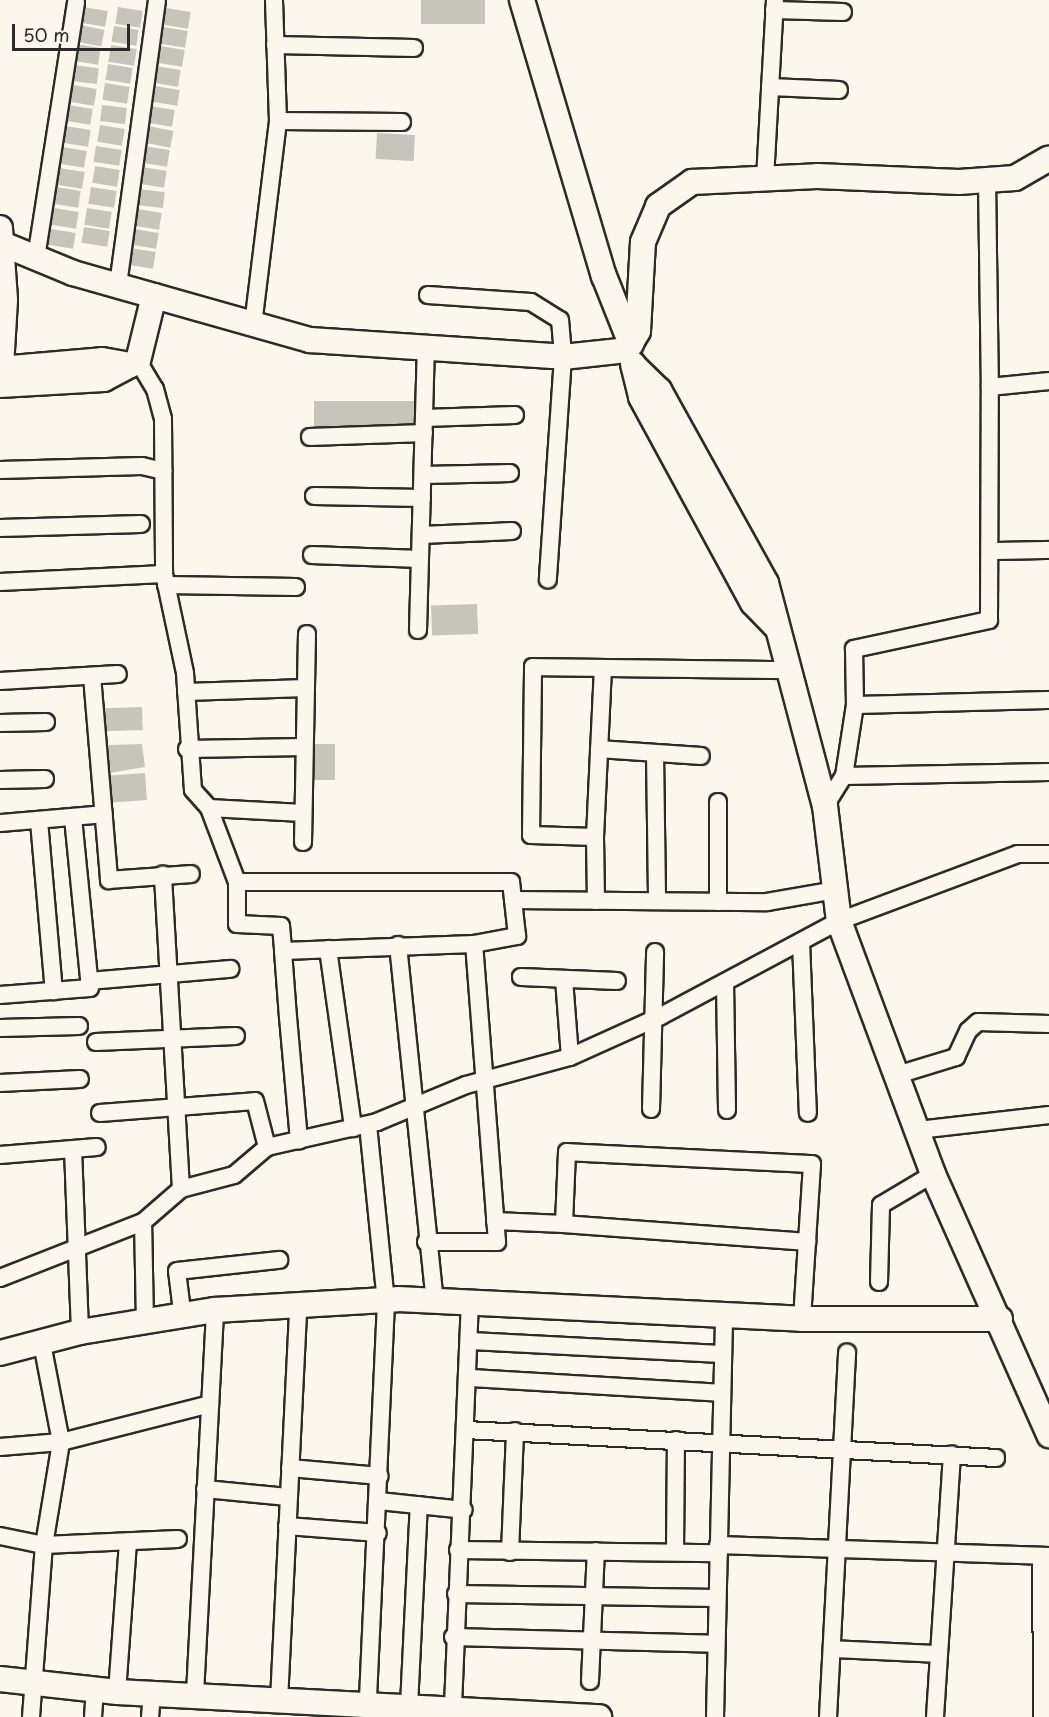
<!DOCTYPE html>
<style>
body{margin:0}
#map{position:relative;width:1049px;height:1717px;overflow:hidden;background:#fbf7ec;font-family:"Playpen Sans",sans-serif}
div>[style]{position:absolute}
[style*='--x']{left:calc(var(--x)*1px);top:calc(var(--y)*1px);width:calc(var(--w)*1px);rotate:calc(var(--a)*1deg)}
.building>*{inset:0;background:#c7c4bc;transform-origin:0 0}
.roads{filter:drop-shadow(2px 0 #2b2b2b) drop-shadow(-2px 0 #2b2b2b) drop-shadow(0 2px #2b2b2b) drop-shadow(0 -2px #2b2b2b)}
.street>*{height:16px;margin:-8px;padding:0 8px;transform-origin:8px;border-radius:8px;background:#fbf7ec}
.secondary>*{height:24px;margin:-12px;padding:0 12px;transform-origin:12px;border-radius:12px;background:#fbf7ec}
span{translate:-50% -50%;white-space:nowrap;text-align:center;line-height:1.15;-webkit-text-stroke:6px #fbf7ec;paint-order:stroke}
.scale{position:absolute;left:12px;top:24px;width:118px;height:27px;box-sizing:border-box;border:3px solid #2b2b2b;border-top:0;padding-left:8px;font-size:18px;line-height:21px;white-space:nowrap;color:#2b2b2b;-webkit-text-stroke:4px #fbf7ec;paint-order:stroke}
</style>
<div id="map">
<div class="building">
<div style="left:421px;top:0;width:64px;height:24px"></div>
<div style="left:83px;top:7px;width:25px;height:16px;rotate:9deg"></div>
<div style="left:118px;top:7px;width:25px;height:17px;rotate:9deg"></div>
<div style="left:166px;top:8px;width:25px;height:17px;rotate:9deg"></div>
<div style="left:80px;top:25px;width:25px;height:17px;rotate:11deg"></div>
<div style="left:114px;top:26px;width:25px;height:16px;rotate:9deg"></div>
<div style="left:163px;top:27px;width:25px;height:17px;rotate:9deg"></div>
<div style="left:76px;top:44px;width:25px;height:17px;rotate:9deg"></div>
<div style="left:111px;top:45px;width:26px;height:17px;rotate:9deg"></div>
<div style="left:160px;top:46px;width:25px;height:17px;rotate:9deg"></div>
<div style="left:108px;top:64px;width:25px;height:16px;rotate:9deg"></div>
<div style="left:73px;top:65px;width:26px;height:16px;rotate:7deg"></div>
<div style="left:155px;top:66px;width:26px;height:17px;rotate:9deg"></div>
<div style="left:105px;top:83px;width:25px;height:17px;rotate:9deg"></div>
<div style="left:72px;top:85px;width:25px;height:17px;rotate:9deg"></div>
<div style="left:155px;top:86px;width:25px;height:16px;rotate:9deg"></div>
<div style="left:68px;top:105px;width:25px;height:16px;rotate:9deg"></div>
<div style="left:102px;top:105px;width:25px;height:16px;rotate:7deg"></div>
<div style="left:150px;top:106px;width:25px;height:17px;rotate:9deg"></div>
<div style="left:100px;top:125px;width:25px;height:17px;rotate:9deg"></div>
<div style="left:65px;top:126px;width:26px;height:17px;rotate:9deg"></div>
<div style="left:148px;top:126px;width:26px;height:17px;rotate:11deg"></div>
<div style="left:377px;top:133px;width:38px;height:26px;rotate:3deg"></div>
<div style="left:96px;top:146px;width:26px;height:16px;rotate:9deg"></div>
<div style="left:144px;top:146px;width:26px;height:17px;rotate:9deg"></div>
<div style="left:62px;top:147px;width:25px;height:17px;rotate:9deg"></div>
<div style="left:95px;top:166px;width:25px;height:17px;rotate:9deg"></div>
<div style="left:142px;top:167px;width:25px;height:17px;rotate:9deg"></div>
<div style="left:59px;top:168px;width:26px;height:17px;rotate:9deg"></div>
<div style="left:56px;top:187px;width:25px;height:17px;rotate:9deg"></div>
<div style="left:91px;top:187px;width:26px;height:17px;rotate:9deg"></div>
<div style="left:139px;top:189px;width:26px;height:16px;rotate:7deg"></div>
<div style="left:54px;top:208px;width:25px;height:17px;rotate:9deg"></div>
<div style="left:87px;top:208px;width:25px;height:17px;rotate:9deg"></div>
<div style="left:137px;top:209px;width:25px;height:17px;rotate:9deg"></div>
<div style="left:84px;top:227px;width:26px;height:16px;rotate:9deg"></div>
<div style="left:51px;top:229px;width:25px;height:16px;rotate:9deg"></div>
<div style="left:134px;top:229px;width:25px;height:16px;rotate:9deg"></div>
<div style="left:130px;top:248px;width:26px;height:17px;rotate:9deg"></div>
<div style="left:314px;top:401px;width:100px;height:30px"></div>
<div style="left:477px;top:604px;width:30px;height:46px;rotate:88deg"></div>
<div style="left:142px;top:707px;width:23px;height:38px;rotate:88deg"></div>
<div style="clip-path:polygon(142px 744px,145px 767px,109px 773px,108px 745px)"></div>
<div style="left:312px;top:744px;width:23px;height:36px"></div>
<div style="left:145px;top:773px;width:27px;height:39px;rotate:86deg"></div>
</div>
<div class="roads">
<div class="street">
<div style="--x:774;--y:10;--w:69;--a:1.7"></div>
<div style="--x:275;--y:45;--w:139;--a:1.2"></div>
<div style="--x:770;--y:87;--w:69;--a:2.5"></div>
<div style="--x:278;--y:121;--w:124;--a:0.5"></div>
<div style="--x:765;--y:179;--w:179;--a:-86.8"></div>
<div style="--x:987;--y:180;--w:207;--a:89.2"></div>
<div style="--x:36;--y:258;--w:259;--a:-81.1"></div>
<div style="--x:118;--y:285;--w:286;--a:-82.2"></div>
<div style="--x:428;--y:295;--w:103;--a:3.9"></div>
<div style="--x:531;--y:302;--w:34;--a:32"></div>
<div style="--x:560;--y:320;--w:37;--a:85"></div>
<div style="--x:563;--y:357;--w:223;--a:93.9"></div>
<div style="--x:253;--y:325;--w:206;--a:-83"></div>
<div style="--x:278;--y:121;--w:121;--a:-91.9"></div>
<div style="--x:138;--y:361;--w:33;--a:59"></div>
<div style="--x:155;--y:389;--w:31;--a:75"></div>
<div style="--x:163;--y:419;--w:155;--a:89.6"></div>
<div style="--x:164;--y:574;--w:101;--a:78"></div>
<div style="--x:185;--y:673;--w:117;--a:86.1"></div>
<div style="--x:193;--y:790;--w:24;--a:48"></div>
<div style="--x:209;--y:808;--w:79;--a:69.3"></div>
<div style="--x:424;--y:418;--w:91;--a:-1.9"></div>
<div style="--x:310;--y:437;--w:114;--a:-2"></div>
<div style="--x:0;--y:470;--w:142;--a:-1.6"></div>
<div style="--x:142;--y:466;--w:22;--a:13"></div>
<div style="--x:423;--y:475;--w:87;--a:-1.3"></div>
<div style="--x:314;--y:496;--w:108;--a:1.1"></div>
<div style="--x:0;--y:528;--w:141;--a:-1.6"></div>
<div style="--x:421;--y:535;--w:91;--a:-2.5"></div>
<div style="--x:992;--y:551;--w:57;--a:-1"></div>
<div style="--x:312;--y:555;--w:108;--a:2.1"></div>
<div style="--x:0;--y:582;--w:164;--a:-2.8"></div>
<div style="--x:166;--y:585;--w:130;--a:0.9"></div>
<div style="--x:418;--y:630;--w:282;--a:-88.4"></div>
<div style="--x:92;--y:676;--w:205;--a:85.2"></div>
<div style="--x:109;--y:880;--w:82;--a:-4.2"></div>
<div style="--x:0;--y:681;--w:118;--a:-3.4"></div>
<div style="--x:186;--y:692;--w:120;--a:-1.9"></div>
<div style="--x:855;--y:705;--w:194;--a:-1.5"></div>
<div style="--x:0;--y:723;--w:46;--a:-1.2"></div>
<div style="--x:187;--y:749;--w:117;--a:-1"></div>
<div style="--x:599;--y:749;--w:102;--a:3.9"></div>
<div style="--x:655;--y:753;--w:148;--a:89.2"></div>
<div style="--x:844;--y:776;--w:205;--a:-1.1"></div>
<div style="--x:0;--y:780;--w:45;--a:-1.3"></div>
<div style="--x:825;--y:806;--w:36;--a:-58"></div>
<div style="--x:844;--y:776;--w:72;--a:-81.2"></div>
<div style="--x:855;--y:705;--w:56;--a:-91"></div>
<div style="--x:854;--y:649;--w:138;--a:-12.1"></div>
<div style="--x:989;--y:620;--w:233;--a:-89.8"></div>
<div style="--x:990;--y:387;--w:59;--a:-5.8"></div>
<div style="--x:209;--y:808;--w:94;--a:3"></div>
<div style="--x:39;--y:821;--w:171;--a:85"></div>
<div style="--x:0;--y:823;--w:104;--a:-4.9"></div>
<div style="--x:595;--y:837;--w:169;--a:-87.3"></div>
<div style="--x:303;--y:842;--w:208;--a:-88.9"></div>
<div style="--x:513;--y:900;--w:254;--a:0.5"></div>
<div style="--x:767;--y:902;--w:69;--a:-10"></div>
<div style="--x:596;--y:901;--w:64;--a:-90.9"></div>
<div style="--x:595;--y:837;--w:64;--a:-178.2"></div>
<div style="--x:531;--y:835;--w:168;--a:-89.3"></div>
<div style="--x:533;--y:667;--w:252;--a:0.7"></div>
<div style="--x:718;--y:902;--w:100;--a:-90"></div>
<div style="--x:801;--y:942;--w:171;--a:87.7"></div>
<div style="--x:398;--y:945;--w:361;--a:84.1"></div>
<div style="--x:328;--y:949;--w:181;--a:82"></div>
<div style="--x:283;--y:951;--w:191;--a:-2.1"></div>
<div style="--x:474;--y:944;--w:44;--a:-10.5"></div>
<div style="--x:517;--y:936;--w:54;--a:-96.3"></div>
<div style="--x:511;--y:882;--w:274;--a:180"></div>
<div style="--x:237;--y:882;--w:42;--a:90"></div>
<div style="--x:237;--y:924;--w:44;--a:2.6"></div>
<div style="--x:281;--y:926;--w:25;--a:85"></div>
<div style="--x:283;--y:951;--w:66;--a:85.7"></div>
<div style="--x:288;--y:1017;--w:124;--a:84.9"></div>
<div style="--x:521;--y:977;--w:96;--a:2.4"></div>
<div style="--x:564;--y:979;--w:78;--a:85.6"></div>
<div style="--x:89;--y:981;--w:142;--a:-4.9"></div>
<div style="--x:725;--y:982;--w:128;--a:89.1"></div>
<div style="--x:0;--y:995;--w:90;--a:-4.4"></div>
<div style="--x:90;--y:988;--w:172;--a:-95.7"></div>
<div style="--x:0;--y:1028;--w:79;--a:-1.5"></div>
<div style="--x:96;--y:1042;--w:140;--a:-2.5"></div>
<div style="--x:897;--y:1075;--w:62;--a:-17"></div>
<div style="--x:956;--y:1057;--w:29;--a:-65"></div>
<div style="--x:968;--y:1031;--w:13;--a:-42"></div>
<div style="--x:978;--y:1022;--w:71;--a:1.6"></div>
<div style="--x:0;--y:1083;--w:80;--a:-2.9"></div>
<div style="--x:651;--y:1109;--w:157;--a:-88.5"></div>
<div style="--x:100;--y:1113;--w:155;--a:-4.4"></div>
<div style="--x:255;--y:1101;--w:48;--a:75.4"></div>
<div style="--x:267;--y:1147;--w:43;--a:139.7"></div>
<div style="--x:234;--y:1175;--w:55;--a:165.2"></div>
<div style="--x:368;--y:1125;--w:178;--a:84.2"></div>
<div style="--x:386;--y:1302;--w:404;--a:92.6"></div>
<div style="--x:918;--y:1130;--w:132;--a:-6.5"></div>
<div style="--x:267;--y:1147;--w:113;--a:-12.8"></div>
<div style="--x:377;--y:1122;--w:96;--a:-22.6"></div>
<div style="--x:466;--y:1085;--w:108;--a:-15.1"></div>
<div style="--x:570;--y:1057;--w:100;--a:-24.3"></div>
<div style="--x:661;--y:1016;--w:202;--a:-28.1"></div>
<div style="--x:839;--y:921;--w:191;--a:-20.5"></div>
<div style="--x:1018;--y:854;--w:31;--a:0"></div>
<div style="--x:73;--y:1149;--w:183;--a:87.8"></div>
<div style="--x:0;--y:1155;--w:97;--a:-4.7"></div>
<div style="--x:495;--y:1221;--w:69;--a:2.5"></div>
<div style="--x:426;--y:1242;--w:71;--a:0"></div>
<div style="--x:497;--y:1242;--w:299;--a:-94.4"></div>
<div style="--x:0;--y:1278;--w:154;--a:-21.4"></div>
<div style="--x:879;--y:1282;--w:77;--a:-88.5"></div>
<div style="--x:881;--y:1205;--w:61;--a:-30.8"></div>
<div style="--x:183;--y:1319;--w:48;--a:-97.1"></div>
<div style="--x:177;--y:1271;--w:103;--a:-6.2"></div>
<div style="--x:802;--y:1319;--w:155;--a:-86.3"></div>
<div style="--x:812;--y:1164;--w:245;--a:-177.2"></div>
<div style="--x:567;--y:1152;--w:72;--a:92.4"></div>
<div style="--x:564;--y:1224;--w:244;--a:4.2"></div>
<div style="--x:145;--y:1323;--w:101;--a:-91.1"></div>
<div style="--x:143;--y:1222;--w:50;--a:-41"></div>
<div style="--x:181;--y:1189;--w:315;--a:-93.3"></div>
<div style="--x:471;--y:1341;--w:250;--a:3"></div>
<div style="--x:471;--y:1378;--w:249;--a:3.4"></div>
<div style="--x:466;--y:1430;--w:531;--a:3.02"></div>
<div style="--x:0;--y:1447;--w:61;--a:-4.7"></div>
<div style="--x:61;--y:1442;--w:154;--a:-14.3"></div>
<div style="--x:290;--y:1468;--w:90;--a:5.1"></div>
<div style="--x:205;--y:1489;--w:83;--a:5.5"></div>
<div style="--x:379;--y:1501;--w:85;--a:6"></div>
<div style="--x:287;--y:1526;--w:91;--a:4.4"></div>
<div style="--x:0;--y:1536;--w:45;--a:11.6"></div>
<div style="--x:44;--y:1545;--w:134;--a:-2.6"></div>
<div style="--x:718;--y:1545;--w:331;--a:1.9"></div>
<div style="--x:458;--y:1550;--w:261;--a:0.7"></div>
<div style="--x:675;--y:1551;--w:111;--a:-89.5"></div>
<div style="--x:510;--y:1552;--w:121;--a:-87.6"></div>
<div style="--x:1041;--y:1558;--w:159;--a:89.6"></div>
<div style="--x:456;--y:1594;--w:260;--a:0.9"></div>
<div style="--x:453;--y:1637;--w:262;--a:1.5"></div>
<div style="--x:832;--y:1649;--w:106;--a:2.7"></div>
<div style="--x:590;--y:1681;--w:130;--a:-87.4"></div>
<div style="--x:117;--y:1692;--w:150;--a:-85.8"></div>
<div style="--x:195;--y:1694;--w:385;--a:-87"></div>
<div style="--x:279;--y:1701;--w:395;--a:-87.2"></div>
<div style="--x:409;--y:1706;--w:201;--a:-87.2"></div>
<div style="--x:453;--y:1706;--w:401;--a:-87.6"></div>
<div style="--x:31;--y:1717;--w:172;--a:-85.7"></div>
<div style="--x:44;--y:1545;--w:104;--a:-80.6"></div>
<div style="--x:61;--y:1442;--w:101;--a:-100.9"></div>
<div style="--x:93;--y:1717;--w:28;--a:-86"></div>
<div style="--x:150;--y:1717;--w:23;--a:-85"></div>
<div style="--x:715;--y:1717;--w:402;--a:-88.7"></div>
<div style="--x:828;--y:1717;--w:365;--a:-87"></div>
<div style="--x:935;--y:1717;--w:263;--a:-86.3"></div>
</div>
<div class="secondary">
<div style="--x:522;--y:0;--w:288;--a:73.5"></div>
<div style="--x:604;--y:276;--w:73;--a:68.3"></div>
<div style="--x:0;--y:228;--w:72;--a:86"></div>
<div style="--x:5;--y:300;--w:84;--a:93.4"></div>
<div style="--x:5;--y:245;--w:74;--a:22.4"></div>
<div style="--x:73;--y:273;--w:246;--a:15.8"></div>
<div style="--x:310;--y:340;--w:254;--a:3.8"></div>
<div style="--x:563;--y:357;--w:64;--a:-6.2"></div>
<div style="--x:627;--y:350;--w:22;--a:-60"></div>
<div style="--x:638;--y:331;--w:89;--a:-86.8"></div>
<div style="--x:643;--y:242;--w:39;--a:-67"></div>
<div style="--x:658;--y:206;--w:42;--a:-35.2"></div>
<div style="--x:692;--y:182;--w:125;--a:-2.7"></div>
<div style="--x:817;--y:176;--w:142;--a:2.4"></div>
<div style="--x:959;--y:182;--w:56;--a:-4.1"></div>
<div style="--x:1015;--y:178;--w:39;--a:-30"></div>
<div style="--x:633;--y:364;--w:34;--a:76"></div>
<div style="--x:641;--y:397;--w:234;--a:61.5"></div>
<div style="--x:753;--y:603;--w:32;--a:46"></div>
<div style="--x:634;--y:366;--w:35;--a:44"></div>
<div style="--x:659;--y:390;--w:221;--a:61"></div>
<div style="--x:766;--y:583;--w:231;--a:75.2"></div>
<div style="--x:825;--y:806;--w:116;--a:83.1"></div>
<div style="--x:839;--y:921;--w:270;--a:69.6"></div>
<div style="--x:933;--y:1174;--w:286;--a:66"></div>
<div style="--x:0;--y:369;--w:102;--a:-5"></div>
<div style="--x:102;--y:360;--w:29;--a:10"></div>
<div style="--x:0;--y:385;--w:104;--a:-3.3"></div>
<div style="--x:104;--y:379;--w:38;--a:-28"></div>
<div style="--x:138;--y:361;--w:67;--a:-76.2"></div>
<div style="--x:0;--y:1353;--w:83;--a:-14.7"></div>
<div style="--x:80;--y:1332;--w:137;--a:-9.3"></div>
<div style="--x:215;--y:1310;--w:183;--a:-3.4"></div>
<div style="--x:398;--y:1299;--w:404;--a:2.8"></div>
<div style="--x:802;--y:1319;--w:198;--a:0"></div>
<div style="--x:0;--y:1679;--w:118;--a:6.3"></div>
<div style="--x:117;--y:1692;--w:483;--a:3"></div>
</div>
</div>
<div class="scale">50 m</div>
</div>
